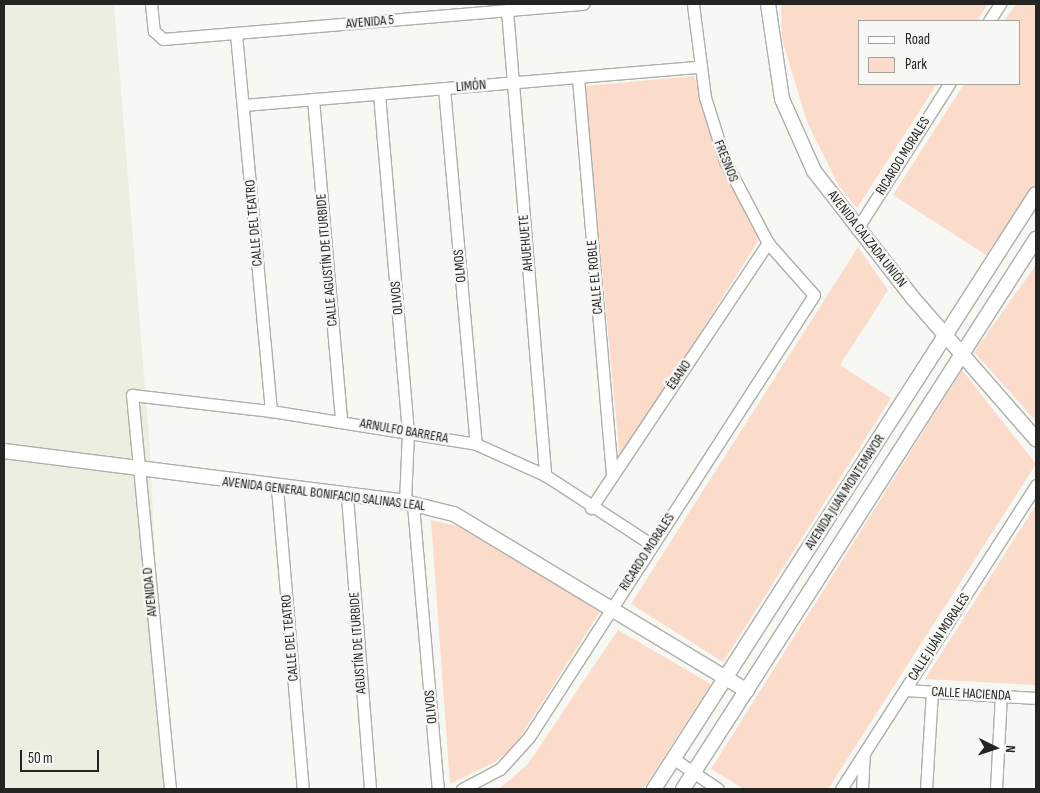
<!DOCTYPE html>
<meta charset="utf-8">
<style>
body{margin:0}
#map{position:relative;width:1040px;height:793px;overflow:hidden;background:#f7f8f3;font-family:"Sofia Sans Condensed",sans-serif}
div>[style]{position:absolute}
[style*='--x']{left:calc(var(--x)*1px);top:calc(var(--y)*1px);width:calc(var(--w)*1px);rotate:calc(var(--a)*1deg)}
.built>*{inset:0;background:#ebefe2}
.green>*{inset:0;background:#fbdbca}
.roads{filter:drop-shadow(1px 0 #aeafaa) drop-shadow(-1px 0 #aeafaa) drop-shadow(0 1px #aeafaa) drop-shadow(0 -1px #aeafaa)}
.minor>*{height:11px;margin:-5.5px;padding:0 5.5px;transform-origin:5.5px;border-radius:5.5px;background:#fff}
.tertiary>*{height:14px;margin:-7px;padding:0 7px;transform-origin:7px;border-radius:7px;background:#fff}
span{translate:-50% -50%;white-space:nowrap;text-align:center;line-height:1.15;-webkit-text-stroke:5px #f7f8f3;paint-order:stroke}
.street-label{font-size:14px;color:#242523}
.frame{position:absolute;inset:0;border:5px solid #242523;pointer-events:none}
.legend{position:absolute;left:858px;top:20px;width:162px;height:65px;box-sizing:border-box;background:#f7f8f3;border:1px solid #a3a4a0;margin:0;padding:6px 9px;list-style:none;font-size:15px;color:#242523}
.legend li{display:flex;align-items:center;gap:10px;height:25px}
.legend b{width:25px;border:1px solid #a3a4a0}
.north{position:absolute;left:970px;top:723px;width:50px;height:50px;-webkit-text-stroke:4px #f7f8f3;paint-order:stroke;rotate:94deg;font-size:14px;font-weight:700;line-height:20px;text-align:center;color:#242523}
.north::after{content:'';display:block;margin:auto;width:18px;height:22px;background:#242523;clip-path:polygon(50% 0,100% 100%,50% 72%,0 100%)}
.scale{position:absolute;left:20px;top:750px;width:79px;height:22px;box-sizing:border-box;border:2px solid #242523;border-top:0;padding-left:6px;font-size:15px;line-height:18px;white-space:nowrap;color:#242523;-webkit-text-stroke:4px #f7f8f3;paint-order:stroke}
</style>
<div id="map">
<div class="built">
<div style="clip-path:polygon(4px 4px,114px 4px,150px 449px,165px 789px,4px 789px)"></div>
</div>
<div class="green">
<div style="clip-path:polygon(781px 4px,988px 4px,977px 21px,859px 21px,859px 84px,937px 84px,857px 208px,839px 186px,807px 122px,782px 39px)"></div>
<div style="clip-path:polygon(1016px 4px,1036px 4px,1036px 184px,986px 255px,893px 195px,964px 84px,1019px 84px,1019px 21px,1004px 21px)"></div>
<div style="clip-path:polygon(694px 76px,726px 175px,760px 238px,620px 460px,585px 86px)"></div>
<div style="clip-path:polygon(858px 247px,888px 290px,840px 365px,891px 398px,723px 662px,631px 604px)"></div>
<div style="clip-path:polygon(1036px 265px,1036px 421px,974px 352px)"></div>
<div style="clip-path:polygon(962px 370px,1036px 464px,828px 789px,744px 789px,711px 769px)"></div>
<div style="clip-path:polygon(1036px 505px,1036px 685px,925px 679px)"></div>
<div style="clip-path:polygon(431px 520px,457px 526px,601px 610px,515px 745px,495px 762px,450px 784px)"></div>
<div style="clip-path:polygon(618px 630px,711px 684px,643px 789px,499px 789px,528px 764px)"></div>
</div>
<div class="roads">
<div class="minor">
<div style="--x:151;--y:4;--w:27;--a:84"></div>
<div style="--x:154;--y:31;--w:12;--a:42"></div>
<div style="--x:163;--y:39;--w:422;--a:-4.8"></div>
<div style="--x:507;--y:10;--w:467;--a:85.3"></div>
<div style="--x:989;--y:21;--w:20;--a:-57"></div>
<div style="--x:236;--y:34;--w:379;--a:84.7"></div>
<div style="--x:578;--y:78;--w:399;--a:85.1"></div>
<div style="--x:444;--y:88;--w:357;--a:84.9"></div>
<div style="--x:379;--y:94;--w:338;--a:85.1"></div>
<div style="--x:408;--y:431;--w:71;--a:92.4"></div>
<div style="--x:313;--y:99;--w:323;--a:85"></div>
<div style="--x:243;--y:105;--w:458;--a:-4.8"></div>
<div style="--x:857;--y:229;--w:172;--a:-57.6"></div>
<div style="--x:277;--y:488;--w:302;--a:85.1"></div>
<div style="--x:347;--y:496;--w:294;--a:85.5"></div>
<div style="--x:413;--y:505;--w:285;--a:85"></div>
<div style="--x:591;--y:508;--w:319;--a:-56.3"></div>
<div style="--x:905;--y:690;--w:131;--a:3.5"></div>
<div style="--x:674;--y:759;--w:53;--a:34.3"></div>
<div style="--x:170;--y:789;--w:396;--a:-95.5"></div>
<div style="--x:132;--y:395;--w:140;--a:6.6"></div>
<div style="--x:271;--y:411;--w:208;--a:9.1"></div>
<div style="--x:476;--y:444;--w:76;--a:24.2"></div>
<div style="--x:545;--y:475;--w:126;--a:33.1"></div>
<div style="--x:462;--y:789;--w:43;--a:-27.8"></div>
<div style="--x:500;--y:769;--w:43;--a:-47.8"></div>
<div style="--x:529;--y:737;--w:526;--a:-57.19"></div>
<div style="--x:814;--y:295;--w:69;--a:-131.5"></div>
<div style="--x:768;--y:243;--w:93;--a:-117.7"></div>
<div style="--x:725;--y:161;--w:67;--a:-107.4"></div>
<div style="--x:705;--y:97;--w:94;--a:-97.4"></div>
<div style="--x:841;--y:789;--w:361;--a:-57.3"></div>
<div style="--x:862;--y:789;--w:33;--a:-87"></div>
<div style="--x:926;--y:789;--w:97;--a:-86.5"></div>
<div style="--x:996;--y:789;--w:94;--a:-87"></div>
</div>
<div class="tertiary">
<div style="--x:768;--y:4;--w:96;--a:81.6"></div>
<div style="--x:782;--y:99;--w:79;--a:66"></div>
<div style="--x:814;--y:171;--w:160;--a:52.1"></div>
<div style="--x:912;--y:297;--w:189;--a:48.9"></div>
<div style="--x:4;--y:451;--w:404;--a:7.2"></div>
<div style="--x:405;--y:502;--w:50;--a:13.8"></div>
<div style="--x:454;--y:514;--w:342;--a:31.1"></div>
<div style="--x:654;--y:789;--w:707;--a:-57.3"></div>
<div style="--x:683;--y:789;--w:654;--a:-57.31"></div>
</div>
</div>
<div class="street-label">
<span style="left:370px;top:22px;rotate:-5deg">AVENIDA 5</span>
<span style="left:471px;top:86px;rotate:-5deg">LIMÓN</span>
<span style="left:903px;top:156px;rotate:-58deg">RICARDO MORALES</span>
<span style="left:726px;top:161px;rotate:68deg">FRESNOS</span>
<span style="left:254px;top:223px;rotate:-95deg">CALLE DEL TEATRO</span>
<span style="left:867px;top:239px;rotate:52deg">AVENIDA CALZADA UNIÓN</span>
<span style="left:526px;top:243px;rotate:-95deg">AHUEHUETE</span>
<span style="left:327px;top:260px;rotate:-95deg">CALLE AGUSTÍN DE ITURBIDE</span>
<span style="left:460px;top:266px;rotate:-95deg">OLMOS</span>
<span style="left:595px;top:277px;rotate:-95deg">CALLE EL ROBLE</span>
<span style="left:397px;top:298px;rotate:-95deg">OLIVOS</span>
<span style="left:679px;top:375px;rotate:-56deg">ÉBANO</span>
<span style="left:404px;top:431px;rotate:10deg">ARNULFO BARRERA</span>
<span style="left:845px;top:492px;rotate:-57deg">AVENIDA JUAN MONTEMAYOR</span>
<span style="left:324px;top:494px;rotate:7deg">AVENIDA GENERAL BONIFACIO SALINAS LEAL</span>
<span style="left:647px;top:552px;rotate:-57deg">RICARDO MORALES</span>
<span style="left:150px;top:592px;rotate:-96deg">AVENIDA D</span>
<span style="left:939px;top:637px;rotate:-57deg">CALLE JUÁN MORALES</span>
<span style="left:290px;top:638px;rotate:-95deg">CALLE DEL TEATRO</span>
<span style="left:358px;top:643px;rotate:-94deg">AGUSTÍN DE ITURBIDE</span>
<span style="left:971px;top:694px;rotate:3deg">CALLE HACIENDA</span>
<span style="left:431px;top:707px;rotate:-95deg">OLIVOS</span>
</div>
<div class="frame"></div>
<ul class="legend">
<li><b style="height:6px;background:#fff"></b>Road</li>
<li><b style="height:14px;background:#fbdbca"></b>Park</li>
</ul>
<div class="north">N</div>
<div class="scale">50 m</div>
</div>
